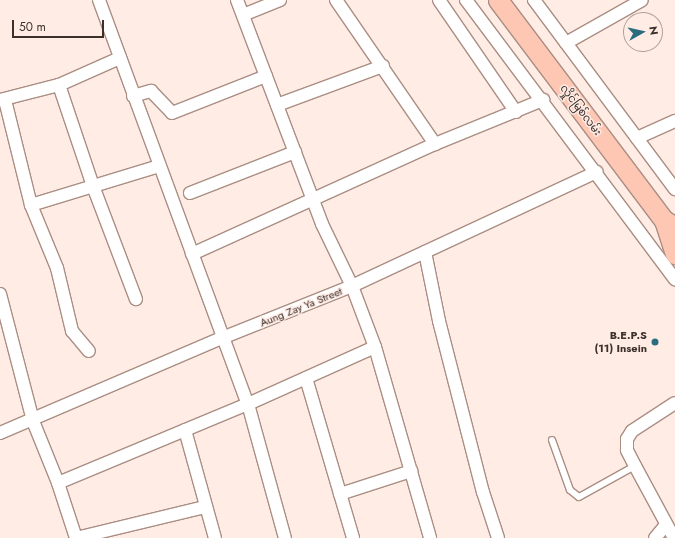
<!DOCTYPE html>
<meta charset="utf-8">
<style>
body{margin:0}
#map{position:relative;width:675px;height:538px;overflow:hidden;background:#ffece5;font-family:Jost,"Noto Sans Myanmar",sans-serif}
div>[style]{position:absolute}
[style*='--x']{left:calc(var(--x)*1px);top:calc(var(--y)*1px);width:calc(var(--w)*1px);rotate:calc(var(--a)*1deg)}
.roads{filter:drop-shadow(1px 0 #aa8e83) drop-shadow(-1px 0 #aa8e83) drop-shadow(0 1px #aa8e83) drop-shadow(0 -1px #aa8e83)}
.lane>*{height:6px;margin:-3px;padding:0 3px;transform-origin:3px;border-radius:3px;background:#fff}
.street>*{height:12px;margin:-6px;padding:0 6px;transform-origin:6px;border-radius:6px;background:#fff}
.primary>*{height:19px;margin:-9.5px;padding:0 9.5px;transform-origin:9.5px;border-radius:9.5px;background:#fec7b3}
.dots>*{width:11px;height:11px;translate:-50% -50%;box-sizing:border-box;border:2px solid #ffece5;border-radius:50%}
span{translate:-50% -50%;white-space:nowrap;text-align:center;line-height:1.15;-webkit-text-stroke:3px #ffece5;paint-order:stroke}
.street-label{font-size:11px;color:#3c302c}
.poi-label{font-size:11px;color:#3c302c;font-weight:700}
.right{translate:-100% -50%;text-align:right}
.north{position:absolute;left:623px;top:12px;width:40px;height:40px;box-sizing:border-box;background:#ffece5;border:1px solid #b1a19b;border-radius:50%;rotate:82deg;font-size:11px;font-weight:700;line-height:16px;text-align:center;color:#3c302c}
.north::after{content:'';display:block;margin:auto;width:14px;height:18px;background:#2b6c7f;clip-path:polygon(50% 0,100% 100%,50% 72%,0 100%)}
.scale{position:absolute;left:12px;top:20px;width:92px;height:18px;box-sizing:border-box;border:2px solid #3c302c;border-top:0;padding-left:5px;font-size:12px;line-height:14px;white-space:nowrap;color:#3c302c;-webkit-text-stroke:3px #ffece5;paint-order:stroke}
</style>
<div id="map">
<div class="roads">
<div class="lane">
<div style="--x:552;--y:440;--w:53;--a:70.2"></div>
<div style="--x:570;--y:490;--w:11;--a:38"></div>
<div style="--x:579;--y:497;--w:64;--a:-29"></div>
</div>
<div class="street">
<div style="--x:99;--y:0;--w:431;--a:69.8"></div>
<div style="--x:248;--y:404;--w:139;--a:74.6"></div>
<div style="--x:237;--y:0;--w:240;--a:69.2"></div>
<div style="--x:322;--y:224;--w:69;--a:64.2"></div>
<div style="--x:352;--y:286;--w:65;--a:69.3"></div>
<div style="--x:375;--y:347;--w:199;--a:73.9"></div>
<div style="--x:336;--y:0;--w:175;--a:55.5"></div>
<div style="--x:439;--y:0;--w:136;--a:55.5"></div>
<div style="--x:466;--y:0;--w:349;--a:53.2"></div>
<div style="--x:534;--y:0;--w:236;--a:53.3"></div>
<div style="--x:243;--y:15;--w:40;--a:-22"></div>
<div style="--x:566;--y:43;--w:87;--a:-29.5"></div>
<div style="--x:59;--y:85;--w:107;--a:71.4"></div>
<div style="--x:93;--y:186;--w:121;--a:69.2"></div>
<div style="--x:133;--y:96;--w:19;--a:-16"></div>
<div style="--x:151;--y:91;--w:30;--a:46"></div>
<div style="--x:172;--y:113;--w:101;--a:-21.5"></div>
<div style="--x:0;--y:100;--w:61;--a:-14.3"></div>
<div style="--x:59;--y:85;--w:67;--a:-23.9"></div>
<div style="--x:5;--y:100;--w:108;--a:76.1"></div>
<div style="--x:31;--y:205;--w:68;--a:67.6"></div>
<div style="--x:57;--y:268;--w:65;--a:76.6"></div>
<div style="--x:72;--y:331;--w:26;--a:50"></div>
<div style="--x:277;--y:105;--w:113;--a:-20.2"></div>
<div style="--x:637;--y:138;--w:42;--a:-24.1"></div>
<div style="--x:190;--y:193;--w:113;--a:-21.3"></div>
<div style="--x:31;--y:205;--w:134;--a:-16.9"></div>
<div style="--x:425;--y:252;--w:70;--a:78.5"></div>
<div style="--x:439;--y:321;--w:177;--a:75.6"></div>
<div style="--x:483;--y:492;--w:48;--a:71.9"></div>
<div style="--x:192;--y:254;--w:267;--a:-24.4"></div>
<div style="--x:435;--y:144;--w:117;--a:-22.2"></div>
<div style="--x:0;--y:294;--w:131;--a:75.4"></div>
<div style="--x:33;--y:421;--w:67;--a:68"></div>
<div style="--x:58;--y:483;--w:58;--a:71.9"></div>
<div style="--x:306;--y:378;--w:167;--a:73.6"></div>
<div style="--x:185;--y:430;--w:112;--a:74.5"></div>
<div style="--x:0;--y:433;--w:241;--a:-23.2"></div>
<div style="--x:222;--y:338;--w:140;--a:-21.8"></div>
<div style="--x:352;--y:286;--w:270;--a:-25"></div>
<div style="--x:58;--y:483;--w:206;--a:-22.6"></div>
<div style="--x:248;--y:404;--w:139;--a:-24.2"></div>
<div style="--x:340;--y:494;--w:75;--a:-17.9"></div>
<div style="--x:76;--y:538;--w:133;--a:-13.5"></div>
<div style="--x:655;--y:538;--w:17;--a:-50"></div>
<div style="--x:674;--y:538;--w:82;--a:-118.4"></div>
<div style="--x:635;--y:466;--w:18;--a:-117"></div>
<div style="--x:627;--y:450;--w:11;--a:-90"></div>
<div style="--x:627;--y:439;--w:9;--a:-58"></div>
<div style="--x:632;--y:431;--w:51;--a:-33.1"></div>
</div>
<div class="primary">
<div style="--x:498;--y:0;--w:276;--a:53"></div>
<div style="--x:664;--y:220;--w:13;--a:32"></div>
<div style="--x:664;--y:220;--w:36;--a:72"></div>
</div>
</div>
<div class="dots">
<div style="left:655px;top:342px;background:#2b6c7f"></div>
</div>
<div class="street-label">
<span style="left:581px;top:110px;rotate:53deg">လှိုင်မြစ်လမ်း</span>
<span style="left:301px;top:307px;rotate:-22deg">Aung Zay Ya Street</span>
</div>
<div class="poi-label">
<span class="right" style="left:647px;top:342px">B.E.P.S<br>(11) Insein</span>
</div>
<div class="north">N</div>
<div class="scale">50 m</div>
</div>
